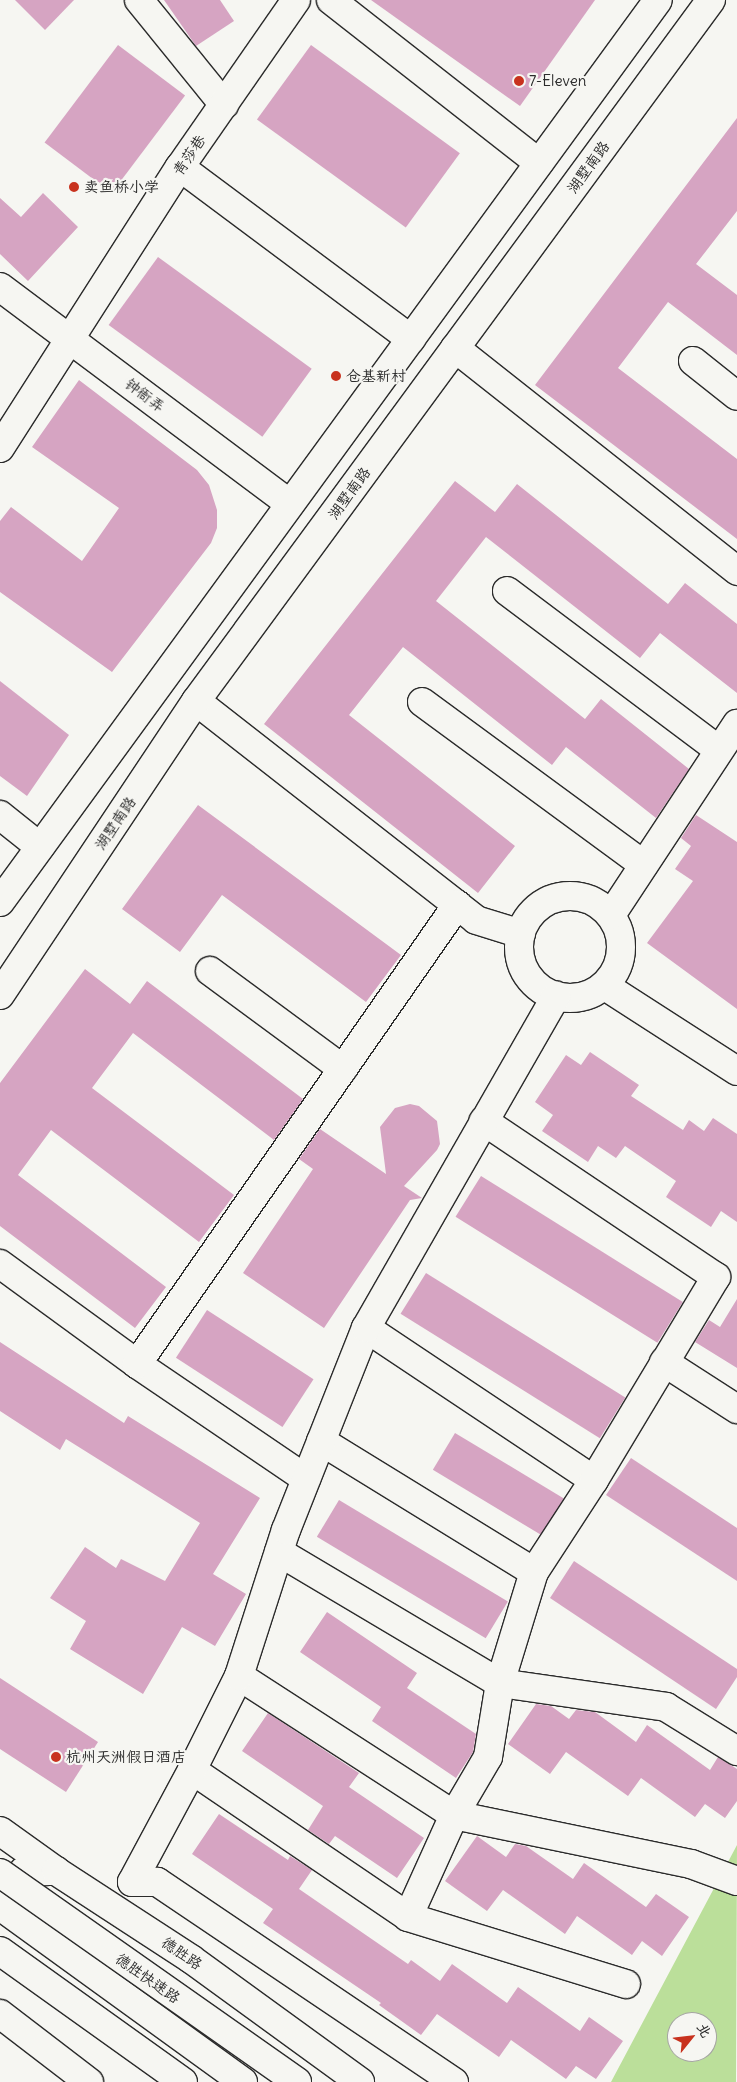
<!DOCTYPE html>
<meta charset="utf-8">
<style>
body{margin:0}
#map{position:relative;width:737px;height:2082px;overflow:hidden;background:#f6f6f2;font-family:Delius,"LXGW WenKai TC",sans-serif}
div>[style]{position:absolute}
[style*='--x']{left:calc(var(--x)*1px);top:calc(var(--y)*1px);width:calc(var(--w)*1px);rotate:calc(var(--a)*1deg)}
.green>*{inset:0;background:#bbdf9a}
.building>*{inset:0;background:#d6a4c2;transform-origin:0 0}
.roads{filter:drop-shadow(1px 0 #2b2b2b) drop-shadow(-1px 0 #2b2b2b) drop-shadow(0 1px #2b2b2b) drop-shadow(0 -1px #2b2b2b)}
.minor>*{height:28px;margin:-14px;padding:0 14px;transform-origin:14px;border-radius:14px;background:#f6f6f2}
.minor>.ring{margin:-14px;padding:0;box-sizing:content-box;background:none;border:28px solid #f6f6f2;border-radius:50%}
.major>*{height:28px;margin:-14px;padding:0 14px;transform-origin:14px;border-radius:14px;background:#f6f6f2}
.highway>*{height:28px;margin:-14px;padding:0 14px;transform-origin:14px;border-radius:14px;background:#f6f6f2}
.bridges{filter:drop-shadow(1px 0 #2b2b2b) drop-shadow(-1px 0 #2b2b2b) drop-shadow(0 1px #2b2b2b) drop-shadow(0 -1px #2b2b2b)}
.highway-bridge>*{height:28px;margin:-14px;padding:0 14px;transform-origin:14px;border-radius:14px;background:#f6f6f2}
.dots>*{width:14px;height:14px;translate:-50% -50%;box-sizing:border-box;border:2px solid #f6f6f2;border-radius:50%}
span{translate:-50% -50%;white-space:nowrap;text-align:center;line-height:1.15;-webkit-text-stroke:4.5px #f6f6f2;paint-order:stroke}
.poi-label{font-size:15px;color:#2b2b2b}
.left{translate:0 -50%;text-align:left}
.street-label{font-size:15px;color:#2b2b2b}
.north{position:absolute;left:667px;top:2012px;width:50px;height:50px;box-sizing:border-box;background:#f6f6f2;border:1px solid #a5a5a2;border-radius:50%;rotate:61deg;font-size:14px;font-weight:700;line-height:20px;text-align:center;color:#2b2b2b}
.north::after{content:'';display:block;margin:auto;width:18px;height:22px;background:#c8321e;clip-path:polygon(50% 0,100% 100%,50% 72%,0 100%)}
</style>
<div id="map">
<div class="green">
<div style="clip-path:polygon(evenodd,737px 1845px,736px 2082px,611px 2082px,737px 1845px,677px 2022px,707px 2022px,707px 2052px,677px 2052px,677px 2022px)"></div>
</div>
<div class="building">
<div style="clip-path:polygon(15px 0,74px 0,45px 30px)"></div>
<div style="clip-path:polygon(164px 0,220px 0,234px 21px,196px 46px)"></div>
<div style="clip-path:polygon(371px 0,595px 0,520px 106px)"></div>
<div style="left:118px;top:45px;width:84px;height:122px;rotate:37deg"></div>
<div style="left:311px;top:45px;width:184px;height:92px;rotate:36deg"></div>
<div style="clip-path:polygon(737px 118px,737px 211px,696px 264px,737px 295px,737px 355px,668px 302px,618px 368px,737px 459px,737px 539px,535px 385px)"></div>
<div style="clip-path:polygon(43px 193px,78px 227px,28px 281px,0 254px,0 198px,21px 217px)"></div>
<div style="left:158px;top:257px;width:190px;height:84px;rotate:36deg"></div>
<div style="clip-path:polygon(79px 380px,197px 470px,209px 485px,217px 510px,217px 528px,211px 543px,112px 672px,0 592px,0 521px,11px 507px,82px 561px,119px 508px,32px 447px)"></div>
<div style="clip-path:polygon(455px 481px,495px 512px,517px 484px,668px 604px,685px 583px,737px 624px,737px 693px,660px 633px,640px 658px,486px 537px,436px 601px,585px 719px,601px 699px,689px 769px,656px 818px,566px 747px,552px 765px,403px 647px,349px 715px,515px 846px,478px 893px,264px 724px)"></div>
<div style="clip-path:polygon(0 681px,69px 735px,27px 796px,0 776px)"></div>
<div style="clip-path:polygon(198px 805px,401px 955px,366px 1002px,222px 895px,180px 952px,122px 909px)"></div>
<div style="clip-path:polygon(696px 815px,737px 842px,737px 1009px,647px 943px,693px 881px,675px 869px,691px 846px,681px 838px)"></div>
<div style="clip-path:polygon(85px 969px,130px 1004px,147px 981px,303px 1099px,274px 1140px,133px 1033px,92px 1088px,234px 1195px,199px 1242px,51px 1130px,18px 1175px,166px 1287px,135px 1328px,0 1226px,0 1083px)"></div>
<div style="clip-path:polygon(590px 1052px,639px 1085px,631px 1096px,683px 1130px,689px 1120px,704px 1131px,713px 1118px,737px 1134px,737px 1222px,721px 1211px,711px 1227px,666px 1197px,676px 1181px,625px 1146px,616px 1158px,598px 1146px,588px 1162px,542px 1131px,553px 1115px,535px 1102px,566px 1055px,581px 1065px)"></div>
<div style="clip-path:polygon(410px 1104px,419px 1106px,437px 1121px,440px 1144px,437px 1150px,404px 1186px,422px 1198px,410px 1200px,324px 1328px,243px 1273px,313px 1169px,299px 1159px,320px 1129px,386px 1174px,380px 1127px,395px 1108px)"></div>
<div style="left:481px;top:1176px;width:238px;height:48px;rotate:32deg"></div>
<div style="left:426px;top:1273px;width:235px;height:48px;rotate:32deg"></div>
<div style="clip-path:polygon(737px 1299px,737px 1368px,695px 1342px,709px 1320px,720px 1327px)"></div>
<div style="left:207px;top:1310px;width:127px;height:57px;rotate:33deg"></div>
<div style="clip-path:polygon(0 1342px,124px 1423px,128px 1416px,260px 1498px,213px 1574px,246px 1594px,215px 1646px,182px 1627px,143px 1694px,70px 1649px,86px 1621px,50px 1598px,85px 1547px,116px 1568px,121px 1559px,165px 1581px,200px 1523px,66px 1439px,60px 1450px,0 1411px)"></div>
<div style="left:455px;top:1433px;width:127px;height:43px;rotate:31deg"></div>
<div style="clip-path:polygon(631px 1458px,737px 1528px,737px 1581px,606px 1495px)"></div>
<div style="left:339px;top:1500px;width:197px;height:43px;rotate:31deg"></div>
<div style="clip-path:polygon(574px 1561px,737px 1669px,737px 1677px,716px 1709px,550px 1598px)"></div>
<div style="clip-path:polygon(327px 1612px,417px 1673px,407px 1688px,476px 1734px,473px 1752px,456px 1778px,372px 1721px,381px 1707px,300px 1652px)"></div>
<div style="clip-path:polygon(0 1678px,98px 1742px,66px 1792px,0 1749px)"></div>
<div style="clip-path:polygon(536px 1704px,551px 1706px,569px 1719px,576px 1710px,595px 1712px,636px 1742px,647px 1725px,710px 1770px,718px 1757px,737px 1769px,737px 1801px,725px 1818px,705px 1804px,695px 1817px,641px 1778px,628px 1796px,566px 1752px,550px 1774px,508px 1744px)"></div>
<div style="clip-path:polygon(268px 1713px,359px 1773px,349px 1787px,424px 1838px,397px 1878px,335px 1836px,329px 1844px,308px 1830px,323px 1806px,242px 1751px)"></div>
<div style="clip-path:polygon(219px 1814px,288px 1860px,290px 1856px,312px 1870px,299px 1889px,408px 1964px,411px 1960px,440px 1981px,452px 1964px,507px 2003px,518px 1987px,580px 2031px,589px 2017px,623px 2041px,596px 2079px,576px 2066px,566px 2079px,511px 2040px,499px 2057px,437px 2014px,421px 2035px,379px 2005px,381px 2003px,263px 1923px,273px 1909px,192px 1854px)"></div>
<div style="clip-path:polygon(477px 1836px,506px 1857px,515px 1844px,526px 1846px,573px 1879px,584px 1863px,646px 1907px,656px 1894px,689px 1917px,662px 1956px,642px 1941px,632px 1955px,577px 1916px,565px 1934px,503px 1890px,487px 1911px,445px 1881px)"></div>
</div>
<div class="roads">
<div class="minor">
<div style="--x:139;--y:0;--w:135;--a:51"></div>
<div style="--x:331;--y:0;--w:264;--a:38.1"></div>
<div style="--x:180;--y:167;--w:288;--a:36.7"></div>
<div style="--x:0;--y:287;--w:362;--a:36.8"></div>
<div style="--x:455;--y:348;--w:360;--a:38.3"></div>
<div style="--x:693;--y:361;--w:56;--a:38.5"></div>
<div style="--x:0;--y:448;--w:334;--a:-57.4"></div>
<div style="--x:180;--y:167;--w:203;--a:-55.2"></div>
<div style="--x:507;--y:591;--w:265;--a:36.9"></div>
<div style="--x:196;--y:701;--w:355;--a:38"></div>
<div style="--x:476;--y:920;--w:47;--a:17.3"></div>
<div style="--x:422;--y:702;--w:275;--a:36.3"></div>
<div style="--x:0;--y:815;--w:51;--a:38.7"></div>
<div class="ring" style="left:519px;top:896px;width:74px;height:74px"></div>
<div style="--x:611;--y:915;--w:229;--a:-56.6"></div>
<div style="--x:210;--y:971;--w:165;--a:36.4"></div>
<div style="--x:605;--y:986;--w:157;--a:32.8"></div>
<div style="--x:0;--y:1264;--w:170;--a:36.1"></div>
<div style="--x:137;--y:1364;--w:204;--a:34.2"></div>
<div style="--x:366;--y:1328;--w:274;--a:33.7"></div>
<div style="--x:664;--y:1362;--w:87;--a:32.8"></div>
<div style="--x:137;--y:1364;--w:560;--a:-55.12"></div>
<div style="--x:321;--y:1441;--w:250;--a:31.6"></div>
<div style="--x:279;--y:1552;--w:257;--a:30.7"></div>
<div style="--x:500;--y:1683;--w:168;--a:8.2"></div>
<div style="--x:666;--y:1707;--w:84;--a:31.8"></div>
<div style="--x:239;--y:1676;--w:256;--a:32.9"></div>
<div style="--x:454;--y:1815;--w:242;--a:11.7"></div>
<div style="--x:691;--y:1864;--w:49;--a:20.3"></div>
<div style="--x:192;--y:1770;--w:261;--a:34.2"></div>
<div style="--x:408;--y:1917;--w:228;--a:17.1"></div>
<div style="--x:0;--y:1898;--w:35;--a:-49"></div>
<div style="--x:23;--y:1872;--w:33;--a:-2"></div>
<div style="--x:408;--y:1917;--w:112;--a:-65.7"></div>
<div style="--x:454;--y:1815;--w:67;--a:-59.6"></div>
<div style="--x:488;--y:1757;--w:75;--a:-80.8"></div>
<div style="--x:500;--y:1683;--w:116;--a:-73"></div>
<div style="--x:534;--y:1572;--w:110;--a:-56.9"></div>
<div style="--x:594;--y:1480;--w:237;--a:-59"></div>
<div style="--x:716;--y:1277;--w:280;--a:-146.1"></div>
<div style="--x:0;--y:2014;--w:112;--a:37.4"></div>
<div style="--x:454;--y:2082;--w:358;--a:-146"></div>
<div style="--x:157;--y:1882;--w:25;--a:180"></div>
<div style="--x:132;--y:1882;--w:127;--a:-61.8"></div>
<div style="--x:192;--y:1770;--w:105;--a:-63.4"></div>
<div style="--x:239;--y:1676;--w:153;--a:-72.2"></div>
<div style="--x:286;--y:1530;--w:217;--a:-68.4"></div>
<div style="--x:366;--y:1328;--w:383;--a:-60.2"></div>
</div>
<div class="major">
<div style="--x:0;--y:902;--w:1116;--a:-53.89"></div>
<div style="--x:0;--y:995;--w:353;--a:-56.3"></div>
<div style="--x:196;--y:701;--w:870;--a:-53.7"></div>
<div style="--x:0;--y:1831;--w:69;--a:35.5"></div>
<div style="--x:56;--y:1871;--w:161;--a:33.1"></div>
<div style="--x:191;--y:1959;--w:209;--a:36"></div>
<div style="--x:0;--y:1951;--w:225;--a:35.6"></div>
</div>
<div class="highway">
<div style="--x:0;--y:1906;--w:300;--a:35.9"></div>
</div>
</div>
<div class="bridges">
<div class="highway-bridge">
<div style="--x:0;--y:1873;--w:363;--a:35.1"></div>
</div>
</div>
<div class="dots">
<div style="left:519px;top:81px;background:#c8321e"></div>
<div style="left:74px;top:187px;background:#c8321e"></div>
<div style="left:336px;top:376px;background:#c8321e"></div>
<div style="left:56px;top:1757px;background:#c8321e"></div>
</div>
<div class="poi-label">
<span class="left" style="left:529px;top:81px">7-Eleven</span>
<span class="left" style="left:84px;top:187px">卖鱼桥小学</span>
<span class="left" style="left:346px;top:376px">仓基新村</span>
<span class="left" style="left:66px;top:1757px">杭州天洲假日酒店</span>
</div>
<div class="street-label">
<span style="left:189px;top:155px;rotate:-56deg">青莎巷</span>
<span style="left:588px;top:167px;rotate:-54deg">湖墅南路</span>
<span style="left:145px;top:395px;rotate:37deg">钟衙弄</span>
<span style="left:349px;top:493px;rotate:-54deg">湖墅南路</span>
<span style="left:115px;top:823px;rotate:-56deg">湖墅南路</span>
<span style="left:182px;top:1953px;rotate:34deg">德胜路</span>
<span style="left:148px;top:1978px;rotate:35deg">德胜快速路</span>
</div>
<div class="north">北</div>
</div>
